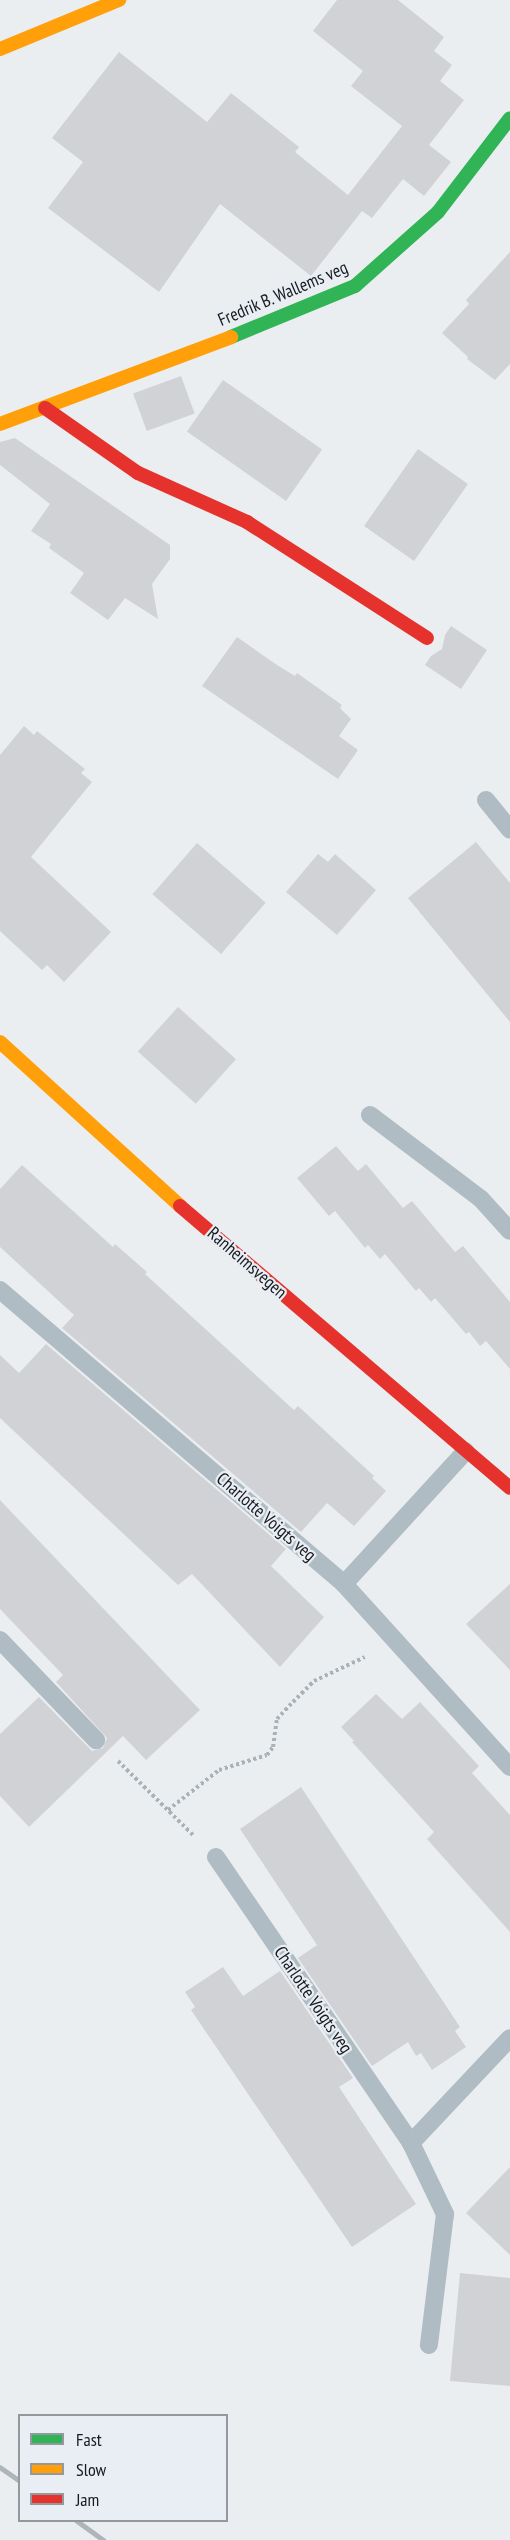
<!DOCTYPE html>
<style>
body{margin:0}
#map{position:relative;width:510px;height:2540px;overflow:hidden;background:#ebeef1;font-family:"PT Sans Narrow",sans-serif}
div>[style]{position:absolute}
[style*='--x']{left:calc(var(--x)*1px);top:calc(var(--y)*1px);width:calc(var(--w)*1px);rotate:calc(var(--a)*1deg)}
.building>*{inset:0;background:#d1d2d5;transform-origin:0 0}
.path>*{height:4px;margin-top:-2px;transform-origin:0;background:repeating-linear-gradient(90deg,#abb2b7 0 3px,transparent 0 6px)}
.lane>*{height:18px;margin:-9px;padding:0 9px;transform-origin:9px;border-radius:9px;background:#afbcc3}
.fast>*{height:14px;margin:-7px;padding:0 7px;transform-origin:7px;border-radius:7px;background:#30b455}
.slow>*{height:14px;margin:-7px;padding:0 7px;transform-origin:7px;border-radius:7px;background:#ff9f0a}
.jam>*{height:14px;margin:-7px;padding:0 7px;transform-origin:7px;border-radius:7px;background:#e5322d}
.rail>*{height:4.5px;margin:-2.25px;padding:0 2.25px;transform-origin:2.25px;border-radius:2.25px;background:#aeb5ba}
span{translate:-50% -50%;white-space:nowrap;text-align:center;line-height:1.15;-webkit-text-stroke:4.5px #e8eef4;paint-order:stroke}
.street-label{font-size:18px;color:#181a1d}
.legend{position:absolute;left:18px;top:2414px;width:210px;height:108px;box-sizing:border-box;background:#e8eef4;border:2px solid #95999e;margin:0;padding:8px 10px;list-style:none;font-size:18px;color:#181a1d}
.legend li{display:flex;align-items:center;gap:12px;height:30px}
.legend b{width:30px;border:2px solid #95999e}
</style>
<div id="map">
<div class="building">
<div style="clip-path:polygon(337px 0,398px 0,444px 37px,434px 51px,452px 65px,440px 81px,464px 100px,429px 145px,451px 162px,424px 196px,403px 179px,372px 218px,362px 211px,311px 276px,220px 204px,159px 292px,48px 208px,83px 162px,52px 138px,119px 52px,207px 122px,231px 93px,299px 147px,295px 152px,348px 195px,402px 126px,351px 86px,363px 71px,313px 31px)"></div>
<div style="clip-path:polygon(510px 252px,510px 364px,495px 380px,467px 359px,468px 357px,442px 333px,469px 304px,466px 300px)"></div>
<div style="left:181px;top:376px;width:40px;height:51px;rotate:70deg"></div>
<div style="left:223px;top:380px;width:121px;height:63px;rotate:35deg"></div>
<div style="clip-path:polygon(15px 438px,170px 545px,170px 559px,152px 584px,158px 619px,125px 598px,108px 620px,70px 593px,84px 573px,49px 548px,51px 544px,31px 531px,50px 504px,0 465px,0 442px)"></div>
<div style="left:418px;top:449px;width:61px;height:94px;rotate:35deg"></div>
<div style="clip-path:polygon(451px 626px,487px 650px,461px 689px,425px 665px,431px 656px,442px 649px,445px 635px)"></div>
<div style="clip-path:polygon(237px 637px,277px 665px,295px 676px,297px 673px,342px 705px,340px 708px,351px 719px,339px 736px,358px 750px,338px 779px,202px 686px)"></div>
<div style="clip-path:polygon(24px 726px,34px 735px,37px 731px,85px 769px,81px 773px,92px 782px,31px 857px,111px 932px,64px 982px,47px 965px,42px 970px,0 931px,0 755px)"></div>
<div style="clip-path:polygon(476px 842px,510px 883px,510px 1022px,408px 898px)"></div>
<div style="left:197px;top:843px;width:91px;height:68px;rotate:41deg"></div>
<div style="clip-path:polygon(318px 854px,328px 862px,335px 854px,376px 890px,337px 935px,286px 892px)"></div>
<div style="left:178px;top:1007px;width:78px;height:60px;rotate:42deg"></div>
<div style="clip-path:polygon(336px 1146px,358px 1171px,366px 1164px,403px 1208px,412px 1201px,455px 1252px,463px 1246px,510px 1302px,510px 1369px,486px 1341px,480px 1346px,469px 1332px,466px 1334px,435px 1298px,431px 1302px,419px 1288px,416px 1291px,385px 1254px,380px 1259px,368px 1245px,365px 1248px,335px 1211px,329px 1216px,297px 1178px)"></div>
<div style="clip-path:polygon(22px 1165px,113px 1247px,115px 1244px,147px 1272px,145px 1274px,294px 1410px,298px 1406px,374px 1476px,372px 1478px,386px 1491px,354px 1526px,327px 1503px,301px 1532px,62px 1328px,74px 1315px,0 1247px,0 1189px)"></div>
<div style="clip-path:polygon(46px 1344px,286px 1549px,271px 1566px,324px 1617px,280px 1667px,192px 1574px,178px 1585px,0 1418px,0 1355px,19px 1373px)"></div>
<div style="clip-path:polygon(0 1500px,200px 1710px,146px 1760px,123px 1736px,29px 1827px,0 1796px,0 1734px,39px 1697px,92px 1751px,103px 1748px,107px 1738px,56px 1682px,63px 1675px,0 1609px)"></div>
<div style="clip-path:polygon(510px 1584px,510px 1670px,466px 1624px)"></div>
<div style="clip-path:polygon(376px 1694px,402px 1719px,420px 1702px,479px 1766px,472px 1773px,510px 1815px,510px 1932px,427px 1839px,434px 1832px,352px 1742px,354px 1741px,341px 1727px)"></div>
<div style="clip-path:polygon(301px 1787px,460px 2027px,455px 2031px,466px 2047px,432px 2070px,421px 2053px,416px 2056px,408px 2042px,372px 2066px,298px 1958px,317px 1945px,240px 1829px)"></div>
<div style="clip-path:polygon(223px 1967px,243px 1996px,280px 1971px,353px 2078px,339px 2087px,416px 2204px,352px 2247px,191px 2010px,195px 2007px,185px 1992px)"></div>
<div style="clip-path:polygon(510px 2167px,510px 2255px,466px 2213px)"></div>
<div style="clip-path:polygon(460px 2273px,510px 2278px,510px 2386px,450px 2381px)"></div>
</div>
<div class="path">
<div style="--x:118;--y:1761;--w:107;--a:44.6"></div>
<div style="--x:168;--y:1810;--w:65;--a:-38.1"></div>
<div style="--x:219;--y:1770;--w:50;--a:-17.4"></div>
<div style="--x:267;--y:1755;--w:10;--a:-53"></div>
<div style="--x:273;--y:1747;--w:28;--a:-82"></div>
<div style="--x:277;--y:1719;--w:23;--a:-47"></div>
<div style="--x:293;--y:1702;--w:30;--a:-45"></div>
<div style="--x:314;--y:1681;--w:56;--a:-25.2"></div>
</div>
<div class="lane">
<div style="--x:486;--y:800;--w:38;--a:51"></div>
<div style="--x:370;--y:1115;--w:139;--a:37.1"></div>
<div style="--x:481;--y:1199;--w:43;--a:47.8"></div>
<div style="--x:0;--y:1290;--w:453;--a:40.5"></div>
<div style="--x:344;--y:1584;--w:247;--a:47.8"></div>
<div style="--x:344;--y:1584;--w:180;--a:-47.5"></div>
<div style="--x:0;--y:1640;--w:139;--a:46.2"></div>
<div style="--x:216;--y:1857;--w:346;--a:55.7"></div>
<div style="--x:411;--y:2143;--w:144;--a:-46.7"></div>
<div style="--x:411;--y:2143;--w:79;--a:64.4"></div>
<div style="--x:445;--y:2214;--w:132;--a:97"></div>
</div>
<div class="fast">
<div style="--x:231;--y:337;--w:134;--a:-22.4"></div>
<div style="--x:355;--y:286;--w:111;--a:-41.7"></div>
<div style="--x:438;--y:212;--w:118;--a:-52.5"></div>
</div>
<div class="slow">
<div style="--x:0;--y:49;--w:129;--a:-22.4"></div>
<div style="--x:0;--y:424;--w:247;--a:-20.6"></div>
<div style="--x:0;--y:1042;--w:244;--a:42.3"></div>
</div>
<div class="jam">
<div style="--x:45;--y:408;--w:113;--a:35"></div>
<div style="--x:138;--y:473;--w:120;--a:24.2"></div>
<div style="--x:247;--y:522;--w:214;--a:32.8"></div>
<div style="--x:180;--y:1206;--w:434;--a:40.5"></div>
</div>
<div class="rail">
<div style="--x:0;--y:2467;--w:24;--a:35"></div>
<div style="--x:76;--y:2520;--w:34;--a:36"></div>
</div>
<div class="street-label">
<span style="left:283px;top:294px;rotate:-23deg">Fredrik B. Wallems veg</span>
<span style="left:247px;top:1263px;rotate:41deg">Ranheimsvegen</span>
<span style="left:266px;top:1517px;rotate:41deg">Charlotte Voigts veg</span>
<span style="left:313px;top:2000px;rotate:56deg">Charlotte Voigts veg</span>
</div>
<ul class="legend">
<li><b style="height:8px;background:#30b455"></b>Fast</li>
<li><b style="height:8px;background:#ff9f0a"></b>Slow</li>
<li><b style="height:8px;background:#e5322d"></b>Jam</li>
</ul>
</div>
